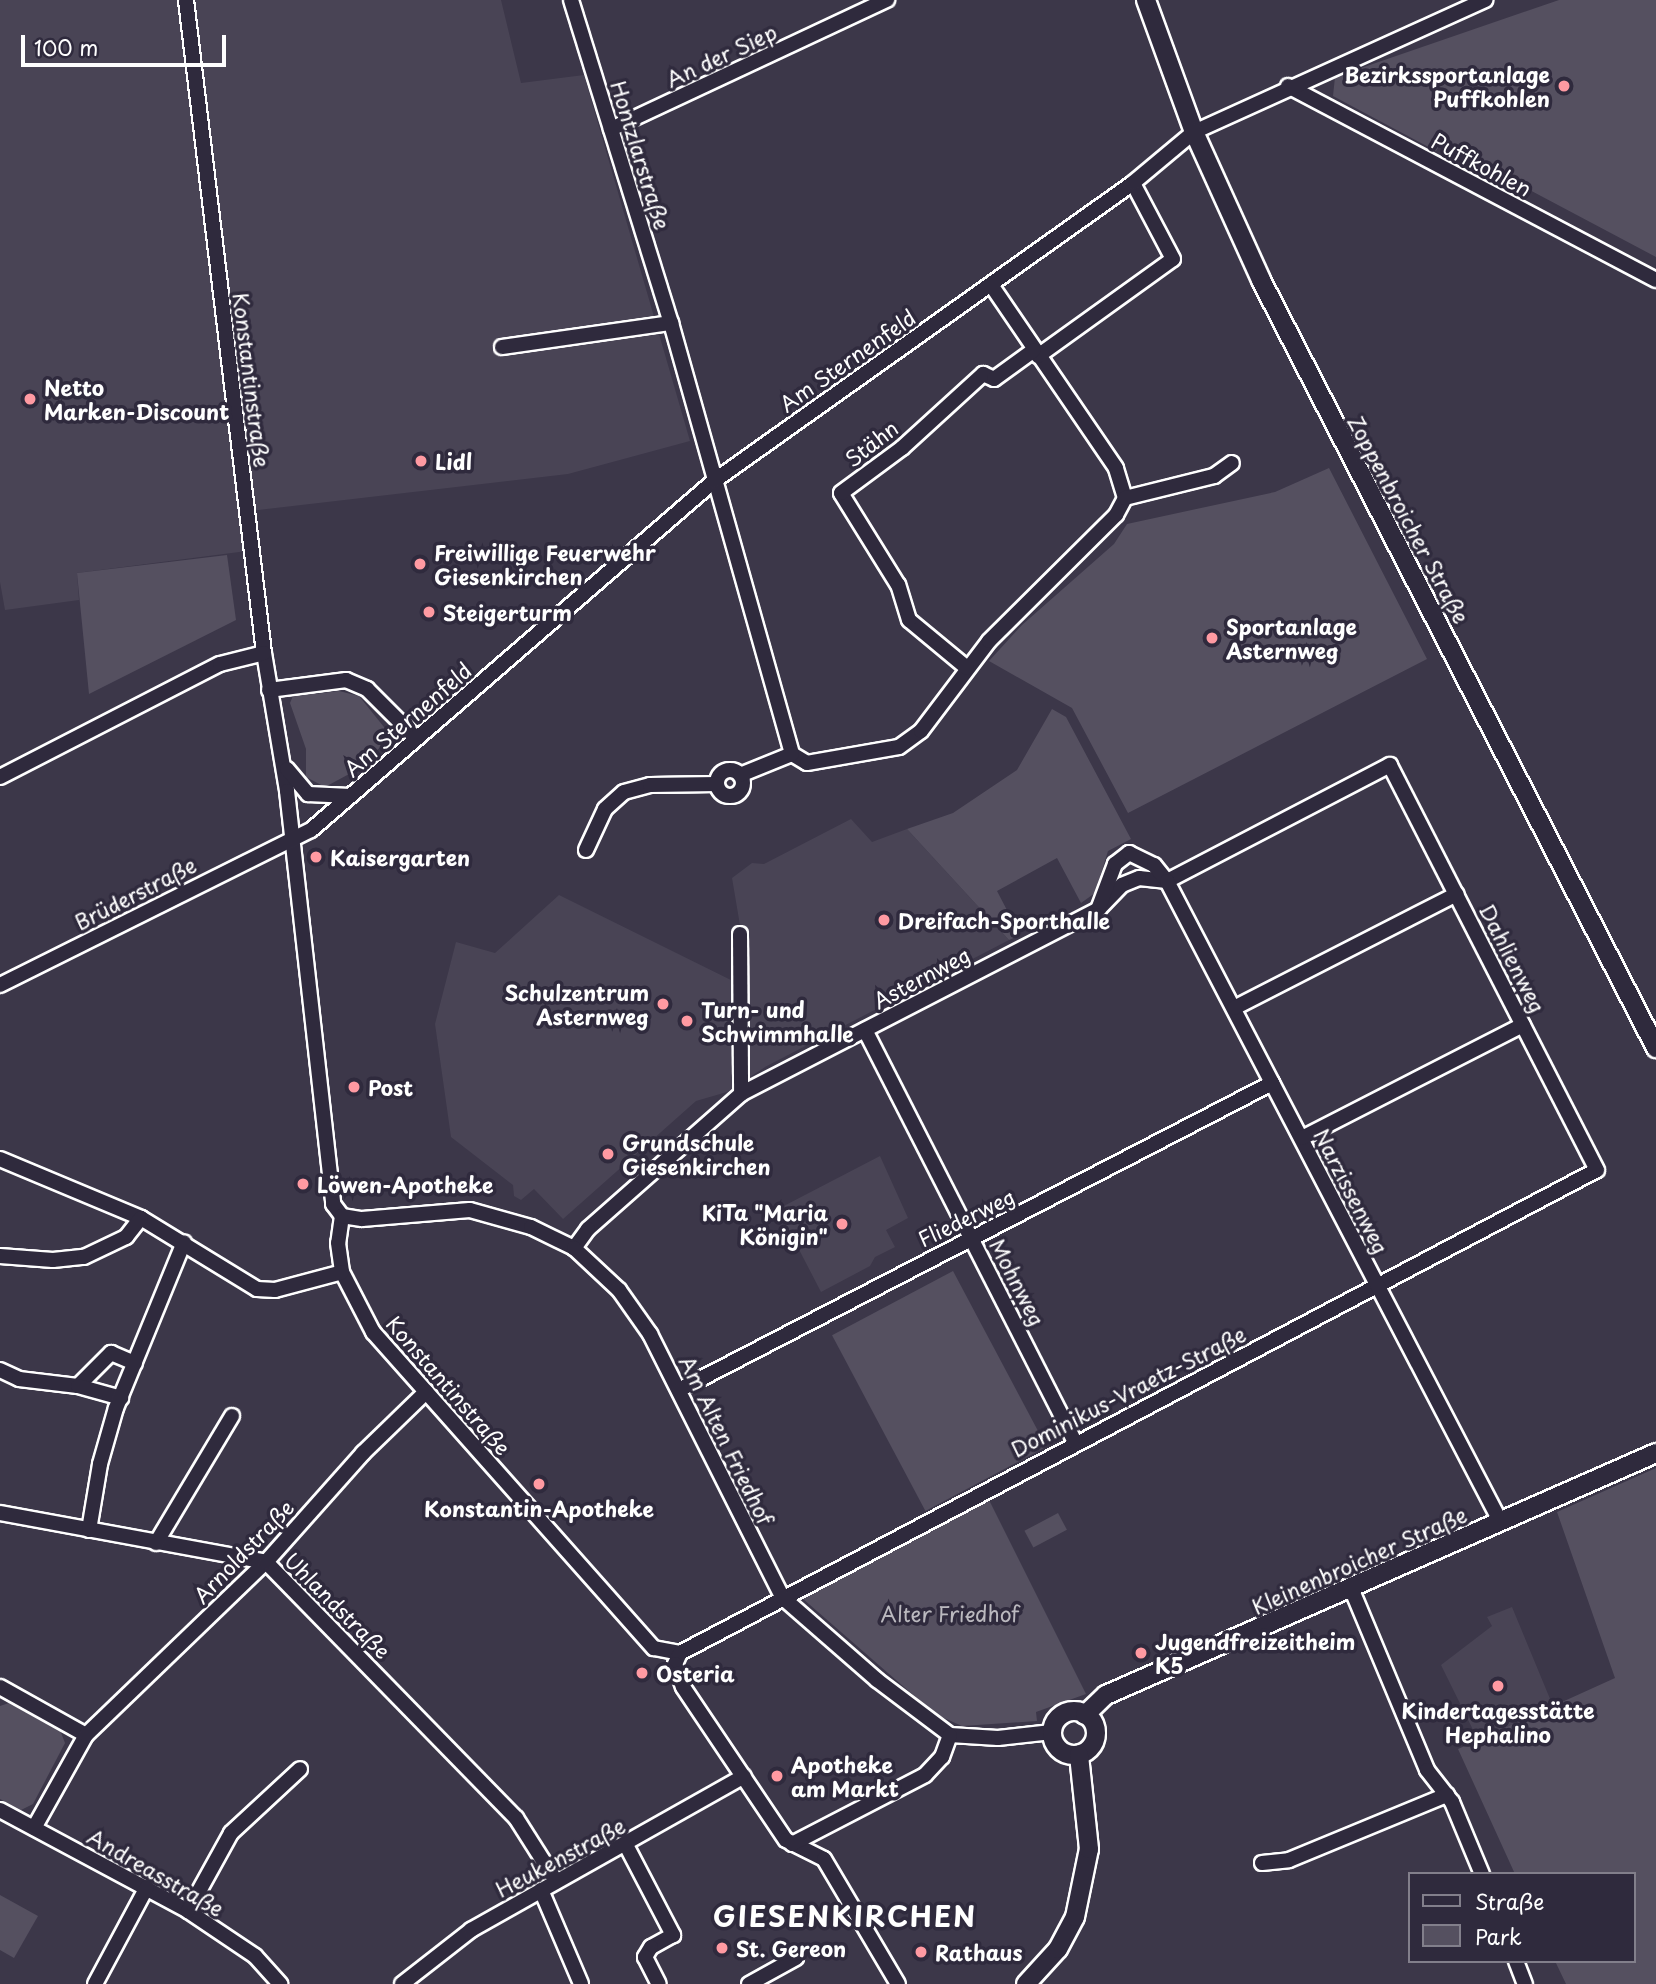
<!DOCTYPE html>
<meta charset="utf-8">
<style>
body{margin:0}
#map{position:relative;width:1656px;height:1984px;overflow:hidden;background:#3c3749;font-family:"Playpen Sans",sans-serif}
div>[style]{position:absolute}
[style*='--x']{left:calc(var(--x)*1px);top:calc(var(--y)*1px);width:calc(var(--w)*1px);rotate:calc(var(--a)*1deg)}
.built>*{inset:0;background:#494455}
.green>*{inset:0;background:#555060;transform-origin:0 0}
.roads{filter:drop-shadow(2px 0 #fff) drop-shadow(-2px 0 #fff) drop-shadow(0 2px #fff) drop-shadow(0 -2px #fff)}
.minor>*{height:14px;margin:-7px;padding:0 7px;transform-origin:7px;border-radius:7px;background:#2f2a3d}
.minor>.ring{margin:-7px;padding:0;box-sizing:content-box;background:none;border:14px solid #2f2a3d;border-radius:50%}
.major>*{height:18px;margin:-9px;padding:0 9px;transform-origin:9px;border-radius:9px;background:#2f2a3d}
.major>.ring{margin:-9px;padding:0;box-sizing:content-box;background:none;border:18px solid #2f2a3d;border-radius:50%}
.dots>*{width:19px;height:19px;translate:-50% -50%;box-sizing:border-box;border:4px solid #2f2a3d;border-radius:50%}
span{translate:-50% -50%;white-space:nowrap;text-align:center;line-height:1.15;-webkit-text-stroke:7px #2f2a3d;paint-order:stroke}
.street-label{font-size:21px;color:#fff}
.poi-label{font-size:21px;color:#fff;font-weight:700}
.right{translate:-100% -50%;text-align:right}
.left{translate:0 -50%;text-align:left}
.park-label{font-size:21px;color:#bbb9bf}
.district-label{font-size:28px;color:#fff;font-weight:700;letter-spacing:2px}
.legend{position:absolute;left:1408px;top:1872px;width:228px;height:91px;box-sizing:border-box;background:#2f2a3d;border:2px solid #827f8b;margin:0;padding:9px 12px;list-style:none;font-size:21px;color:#fff}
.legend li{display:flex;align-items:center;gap:14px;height:35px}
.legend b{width:35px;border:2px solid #827f8b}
.scale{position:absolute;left:21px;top:35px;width:205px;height:32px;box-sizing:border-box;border:4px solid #fff;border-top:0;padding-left:9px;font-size:21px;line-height:24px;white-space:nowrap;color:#fff;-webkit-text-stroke:5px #2f2a3d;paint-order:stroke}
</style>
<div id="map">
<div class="built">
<div style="clip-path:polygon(0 0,501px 0,521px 83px,584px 75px,690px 441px,568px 474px,241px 512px,247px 551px,77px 573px,79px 600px,5px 610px,0 582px)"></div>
<div style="clip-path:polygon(851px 819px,872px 842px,907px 829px,1009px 940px,765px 1067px,727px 1092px,696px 1101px,563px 1219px,534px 1189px,521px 1200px,514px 1196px,513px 1185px,451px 1137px,435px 1024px,456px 942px,495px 953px,559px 895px,741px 985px,743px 943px,732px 878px,752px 863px,764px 864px)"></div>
<div style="clip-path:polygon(880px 1156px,908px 1218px,886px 1230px,895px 1247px,875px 1257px,870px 1266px,821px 1292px,778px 1209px)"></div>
<div style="clip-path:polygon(1512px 1607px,1553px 1706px,1478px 1740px,1441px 1665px,1492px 1626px,1487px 1617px)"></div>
</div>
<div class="green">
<div style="clip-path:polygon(1559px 0,1656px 0,1656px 257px,1441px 143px,1436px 151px,1333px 96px,1335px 77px)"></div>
<div style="clip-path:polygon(1329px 468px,1427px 659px,1128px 813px,1072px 708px,989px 661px,1022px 625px,1114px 544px,1127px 524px,1275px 492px)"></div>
<div style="clip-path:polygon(227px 555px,236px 620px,89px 694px,77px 573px)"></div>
<div style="clip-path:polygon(311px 687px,315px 694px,339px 691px,359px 696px,392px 737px,351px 773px,325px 787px,306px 777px,306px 749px,290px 703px,295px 691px)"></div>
<div style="clip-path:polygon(1052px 709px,1066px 717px,1131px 839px,1108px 851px,1095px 893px,1081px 903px,1057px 858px,997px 891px,1020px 935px,1009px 940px,907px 829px,953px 813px,1017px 770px)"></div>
<div style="left:953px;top:1271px;width:199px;height:137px;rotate:62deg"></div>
<div style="clip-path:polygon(1656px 1468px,1656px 1984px,1566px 1984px,1555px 1961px,1633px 1961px,1633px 1874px,1515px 1874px,1458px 1749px,1615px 1678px,1557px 1512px)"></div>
<div style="clip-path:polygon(986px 1494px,1086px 1694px,1036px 1712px,1037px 1721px,962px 1726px,935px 1714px,802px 1598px)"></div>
<div style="left:1058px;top:1513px;width:19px;height:38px;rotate:62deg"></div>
<div style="clip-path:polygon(9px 1703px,60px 1730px,65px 1743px,33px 1804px,21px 1810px,0 1799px,0 1706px)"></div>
<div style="clip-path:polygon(0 1895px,38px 1916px,14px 1958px,0 1950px)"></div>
</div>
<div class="roads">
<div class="minor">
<div style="--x:186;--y:0;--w:658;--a:83.19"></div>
<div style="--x:264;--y:653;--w:140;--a:80.5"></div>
<div style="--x:287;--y:791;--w:416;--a:83.6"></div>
<div style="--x:333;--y:1204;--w:15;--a:53"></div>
<div style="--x:342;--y:1216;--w:27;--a:98"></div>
<div style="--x:338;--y:1243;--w:29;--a:82"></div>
<div style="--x:342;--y:1272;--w:68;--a:62.7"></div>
<div style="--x:373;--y:1332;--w:423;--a:48.4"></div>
<div style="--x:654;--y:1648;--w:26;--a:11"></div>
<div style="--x:680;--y:1653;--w:1036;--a:-27.78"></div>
<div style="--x:1597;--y:1170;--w:455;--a:-117.1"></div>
<div style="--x:1390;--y:765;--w:251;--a:152.5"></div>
<div style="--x:1167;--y:881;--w:28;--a:-174"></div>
<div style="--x:1139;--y:878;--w:18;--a:158"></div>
<div style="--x:1122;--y:885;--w:33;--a:134"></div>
<div style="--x:1099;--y:909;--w:403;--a:152.7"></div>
<div style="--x:741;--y:1094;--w:204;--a:138.6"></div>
<div style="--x:588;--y:1229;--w:24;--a:126"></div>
<div style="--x:571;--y:0;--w:338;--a:72.8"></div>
<div style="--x:671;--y:323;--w:448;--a:74.3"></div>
<div style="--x:792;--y:754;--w:17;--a:31"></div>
<div style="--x:807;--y:763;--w:93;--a:-9.9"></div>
<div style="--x:899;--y:747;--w:27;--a:-36"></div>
<div style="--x:921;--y:731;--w:113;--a:-52.9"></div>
<div style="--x:989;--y:641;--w:179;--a:-44.8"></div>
<div style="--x:1116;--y:515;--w:19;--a:-62"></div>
<div style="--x:1125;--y:498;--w:31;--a:-107"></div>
<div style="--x:1116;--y:468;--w:222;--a:-124.3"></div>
<div style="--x:1288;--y:86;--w:416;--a:27.8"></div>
<div style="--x:611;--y:129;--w:305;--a:-25.1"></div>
<div style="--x:502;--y:347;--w:171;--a:-8.1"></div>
<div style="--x:1038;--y:356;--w:166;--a:-35.7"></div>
<div style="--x:1173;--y:259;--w:86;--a:-117.8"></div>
<div style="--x:1125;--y:498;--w:92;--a:-13.9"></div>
<div style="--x:1214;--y:476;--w:22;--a:-36"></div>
<div style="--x:967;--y:668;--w:75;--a:-140.4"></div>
<div style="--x:909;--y:620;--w:37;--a:-107"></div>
<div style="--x:898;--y:585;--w:108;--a:-121.8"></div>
<div style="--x:841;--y:493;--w:76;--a:-36.4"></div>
<div style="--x:902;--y:448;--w:110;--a:-42.4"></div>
<div style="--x:983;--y:374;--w:12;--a:24"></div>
<div style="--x:994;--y:379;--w:49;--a:-35.9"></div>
<div style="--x:269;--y:690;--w:78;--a:-7.4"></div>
<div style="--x:346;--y:680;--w:23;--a:23"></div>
<div style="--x:367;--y:689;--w:69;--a:45"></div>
<div style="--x:287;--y:769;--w:33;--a:50"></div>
<div style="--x:308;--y:794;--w:42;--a:2.7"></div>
<div class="ring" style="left:717px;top:770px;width:12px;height:12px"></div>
<div style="--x:740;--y:775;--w:56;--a:-22"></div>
<div style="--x:0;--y:777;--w:247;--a:-27.2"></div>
<div style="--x:220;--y:664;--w:45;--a:-14"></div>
<div style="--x:586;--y:850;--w:45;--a:-65.1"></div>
<div style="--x:605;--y:809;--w:25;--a:-42"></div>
<div style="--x:624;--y:792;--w:27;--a:-15"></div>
<div style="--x:650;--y:785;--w:67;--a:-0.9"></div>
<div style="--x:1099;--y:907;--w:46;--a:-69.6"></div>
<div style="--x:1115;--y:864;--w:18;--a:-38"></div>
<div style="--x:1129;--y:853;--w:28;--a:26"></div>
<div style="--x:1154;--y:865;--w:21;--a:51"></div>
<div style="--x:1167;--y:881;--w:721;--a:62.51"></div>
<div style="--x:740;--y:934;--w:160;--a:89.6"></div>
<div style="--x:0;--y:985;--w:347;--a:-26.5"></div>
<div style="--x:311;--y:830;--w:533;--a:-40.89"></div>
<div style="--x:714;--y:481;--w:514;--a:-35.42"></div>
<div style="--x:1133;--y:183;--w:80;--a:-39.9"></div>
<div style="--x:1194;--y:132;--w:320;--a:-24.4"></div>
<div style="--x:1234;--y:1008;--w:250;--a:-27.1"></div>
<div style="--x:865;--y:1030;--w:462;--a:63"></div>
<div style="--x:1302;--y:1138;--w:248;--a:-27.1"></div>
<div style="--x:0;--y:1159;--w:153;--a:22.7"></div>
<div style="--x:141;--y:1218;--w:136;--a:31.5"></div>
<div style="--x:257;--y:1289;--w:18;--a:3"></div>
<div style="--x:275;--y:1290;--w:69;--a:-15"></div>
<div style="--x:342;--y:1216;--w:20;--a:9"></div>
<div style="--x:362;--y:1219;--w:108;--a:-4.8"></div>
<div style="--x:470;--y:1210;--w:63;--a:15.6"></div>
<div style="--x:531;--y:1227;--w:48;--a:26"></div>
<div style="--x:574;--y:1248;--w:62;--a:43"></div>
<div style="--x:619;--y:1290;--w:54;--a:54.8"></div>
<div style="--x:650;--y:1334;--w:294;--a:63.3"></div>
<div style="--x:782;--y:1597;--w:126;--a:41.1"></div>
<div style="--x:877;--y:1680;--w:91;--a:37"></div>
<div style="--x:950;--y:1735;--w:48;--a:3.6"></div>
<div style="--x:998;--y:1738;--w:54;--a:-6.3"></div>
<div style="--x:0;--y:1256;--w:53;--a:4.3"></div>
<div style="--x:53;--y:1260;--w:31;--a:-6"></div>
<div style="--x:84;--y:1257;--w:47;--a:-25.5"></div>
<div style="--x:126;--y:1237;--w:24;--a:-52"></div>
<div style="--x:0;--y:1370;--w:21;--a:25"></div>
<div style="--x:19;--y:1379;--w:59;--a:6.8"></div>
<div style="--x:78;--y:1386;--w:47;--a:-45"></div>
<div style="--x:111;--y:1353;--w:26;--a:23"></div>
<div style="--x:78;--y:1386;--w:45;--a:15.6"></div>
<div style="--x:679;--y:1390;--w:668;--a:-27.37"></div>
<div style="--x:0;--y:1513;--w:270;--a:10.4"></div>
<div style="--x:266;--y:1562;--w:358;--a:45.7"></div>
<div style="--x:516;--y:1818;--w:75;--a:57.6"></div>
<div style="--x:89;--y:1530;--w:67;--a:-80.5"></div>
<div style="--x:100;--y:1464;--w:58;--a:-74.1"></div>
<div style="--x:116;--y:1408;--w:179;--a:-67.7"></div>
<div style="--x:156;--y:1543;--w:148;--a:-59.1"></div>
<div style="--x:1351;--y:1588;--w:197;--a:67.3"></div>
<div style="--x:1427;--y:1770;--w:41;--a:52"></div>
<div style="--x:1452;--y:1802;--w:78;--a:67.4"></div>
<div style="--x:680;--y:1653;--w:12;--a:114"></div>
<div style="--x:675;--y:1664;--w:24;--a:71"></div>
<div style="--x:683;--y:1687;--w:184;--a:56.1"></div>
<div style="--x:786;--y:1840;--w:42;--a:26.6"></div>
<div style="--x:824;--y:1859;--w:145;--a:59.4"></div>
<div style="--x:0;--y:1687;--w:98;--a:29.2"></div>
<div style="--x:0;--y:1810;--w:213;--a:28.2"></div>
<div style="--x:188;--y:1911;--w:81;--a:33.9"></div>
<div style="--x:255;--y:1956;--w:38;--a:48"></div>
<div style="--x:34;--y:1828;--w:107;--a:-60.8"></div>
<div style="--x:86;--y:1735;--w:250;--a:-43.9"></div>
<div style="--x:266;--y:1562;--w:146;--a:-48.3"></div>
<div style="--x:363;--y:1453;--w:88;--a:-44.1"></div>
<div style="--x:792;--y:1844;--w:150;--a:-27.4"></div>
<div style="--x:925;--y:1775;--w:25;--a:-47"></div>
<div style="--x:942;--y:1757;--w:23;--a:-70"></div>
<div style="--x:626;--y:1845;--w:102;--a:62.4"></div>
<div style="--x:673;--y:1935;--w:25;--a:151"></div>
<div style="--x:651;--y:1947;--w:12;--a:121"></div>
<div style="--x:645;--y:1957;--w:30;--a:63"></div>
<div style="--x:1262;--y:1863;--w:27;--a:-6"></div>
<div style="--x:1289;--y:1860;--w:171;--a:-22.4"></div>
<div style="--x:541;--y:1890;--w:102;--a:66.9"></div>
<div style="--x:188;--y:1911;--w:89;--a:-61.1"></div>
<div style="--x:231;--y:1833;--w:94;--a:-42.8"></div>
<div style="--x:1516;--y:1961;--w:25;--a:69"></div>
<div style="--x:95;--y:1984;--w:110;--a:-61.8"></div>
<div style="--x:402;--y:1984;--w:88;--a:-38"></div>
<div style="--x:471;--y:1930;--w:313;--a:-29.4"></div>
<div style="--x:749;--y:1984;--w:54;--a:-29"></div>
</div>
<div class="major">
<div style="--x:1146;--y:0;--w:140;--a:70"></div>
<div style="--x:1194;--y:132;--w:162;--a:65.6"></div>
<div style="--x:1261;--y:280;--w:864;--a:62.78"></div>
<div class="ring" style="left:1052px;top:1711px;width:26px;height:26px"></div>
<div style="--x:1085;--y:1715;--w:29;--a:-44"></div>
<div style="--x:1106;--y:1695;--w:601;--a:-23.75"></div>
<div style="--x:1026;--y:1984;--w:47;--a:-47.6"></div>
<div style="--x:1058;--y:1949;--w:36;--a:-62"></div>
<div style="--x:1075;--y:1917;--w:69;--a:-78.4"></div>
<div style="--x:1089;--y:1849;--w:95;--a:-96.1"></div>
</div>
</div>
<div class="dots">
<div style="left:1564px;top:86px;background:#ff9aa2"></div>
<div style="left:30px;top:399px;background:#ff9aa2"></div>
<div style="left:421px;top:461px;background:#ff9aa2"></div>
<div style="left:420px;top:564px;background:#ff9aa2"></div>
<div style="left:429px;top:612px;background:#ff9aa2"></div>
<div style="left:1212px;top:638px;background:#ff9aa2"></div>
<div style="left:316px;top:857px;background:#ff9aa2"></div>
<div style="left:884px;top:920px;background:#ff9aa2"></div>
<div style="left:663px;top:1004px;background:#ff9aa2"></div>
<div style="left:687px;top:1021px;background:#ff9aa2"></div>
<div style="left:354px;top:1087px;background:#ff9aa2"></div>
<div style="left:608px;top:1154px;background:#ff9aa2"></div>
<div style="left:303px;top:1184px;background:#ff9aa2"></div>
<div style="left:842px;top:1224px;background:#ff9aa2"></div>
<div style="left:539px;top:1484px;background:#ff9aa2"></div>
<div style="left:1141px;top:1653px;background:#ff9aa2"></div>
<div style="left:642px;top:1673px;background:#ff9aa2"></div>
<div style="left:1498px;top:1686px;background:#ff9aa2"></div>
<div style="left:777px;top:1776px;background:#ff9aa2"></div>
<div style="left:722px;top:1948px;background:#ff9aa2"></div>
<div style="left:921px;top:1952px;background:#ff9aa2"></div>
</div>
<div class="street-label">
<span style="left:721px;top:55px;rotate:-25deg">An der Siep</span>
<span style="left:641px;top:155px;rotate:73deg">Hontzlarstraße</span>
<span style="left:1482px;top:164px;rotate:28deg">Puffkohlen</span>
<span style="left:847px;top:360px;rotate:-35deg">Am Sternenfeld</span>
<span style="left:252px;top:380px;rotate:83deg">Konstantinstraße</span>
<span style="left:871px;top:443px;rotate:-38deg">Stähn</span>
<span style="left:1409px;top:519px;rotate:62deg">Zoppenbroicher Straße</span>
<span style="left:407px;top:719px;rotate:-41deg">Am Sternenfeld</span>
<span style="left:135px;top:893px;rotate:-27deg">Brüderstraße</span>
<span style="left:1513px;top:958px;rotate:63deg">Dahlienweg</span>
<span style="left:921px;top:977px;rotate:-28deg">Asternweg</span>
<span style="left:1352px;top:1191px;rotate:63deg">Narzissenweg</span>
<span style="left:966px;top:1217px;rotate:-26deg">Fliederweg</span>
<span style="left:1018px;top:1282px;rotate:63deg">Mohnweg</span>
<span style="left:449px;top:1385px;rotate:49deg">Konstantinstraße</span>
<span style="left:1128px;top:1391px;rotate:-27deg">Dominikus-Vraetz-Straße</span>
<span style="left:727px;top:1440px;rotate:64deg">Am Alten Friedhof</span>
<span style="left:243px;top:1551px;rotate:-46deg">Arnoldstraße</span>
<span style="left:1359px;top:1560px;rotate:-24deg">Kleinenbroicher Straße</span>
<span style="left:338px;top:1605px;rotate:45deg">Uhlandstraße</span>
<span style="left:560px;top:1857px;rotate:-28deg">Heukenstraße</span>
<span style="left:156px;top:1872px;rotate:30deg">Andreasstraße</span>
</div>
<div class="poi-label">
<span class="right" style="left:1550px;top:86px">Bezirkssportanlage<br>Puffkohlen</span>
<span class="left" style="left:44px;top:399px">Netto<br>Marken-Discount</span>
<span class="left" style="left:435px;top:461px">Lidl</span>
<span class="left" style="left:434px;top:564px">Freiwillige Feuerwehr<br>Giesenkirchen</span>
<span class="left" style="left:443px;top:612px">Steigerturm</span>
<span class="left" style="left:1226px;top:638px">Sportanlage<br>Asternweg</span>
<span class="left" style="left:330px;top:857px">Kaisergarten</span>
<span class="left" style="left:898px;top:920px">Dreifach-Sporthalle</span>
<span class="right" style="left:649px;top:1004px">Schulzentrum<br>Asternweg</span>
<span class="left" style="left:701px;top:1021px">Turn- und<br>Schwimmhalle</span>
<span class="left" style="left:368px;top:1087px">Post</span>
<span class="left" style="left:622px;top:1154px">Grundschule<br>Giesenkirchen</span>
<span class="left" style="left:317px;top:1184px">Löwen-Apotheke</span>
<span class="right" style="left:828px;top:1224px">KiTa "Maria<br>Königin"</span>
<span style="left:539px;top:1508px">Konstantin-Apotheke</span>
<span class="left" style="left:1155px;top:1653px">Jugendfreizeitheim<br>K5</span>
<span class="left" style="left:656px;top:1673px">Osteria</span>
<span style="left:1498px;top:1722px">Kindertagesstätte<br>Hephalino</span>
<span class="left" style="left:791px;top:1776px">Apotheke<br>am Markt</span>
<span class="left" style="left:736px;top:1948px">St. Gereon</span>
<span class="left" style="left:935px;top:1952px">Rathaus</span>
</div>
<div class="park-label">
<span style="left:950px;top:1613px">Alter Friedhof</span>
</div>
<div class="district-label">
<span style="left:845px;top:1916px">GIESENKIRCHEN</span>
</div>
<ul class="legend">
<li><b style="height:9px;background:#2f2a3d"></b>Straße</li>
<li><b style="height:19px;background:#555060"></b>Park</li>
</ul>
<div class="scale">100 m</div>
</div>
